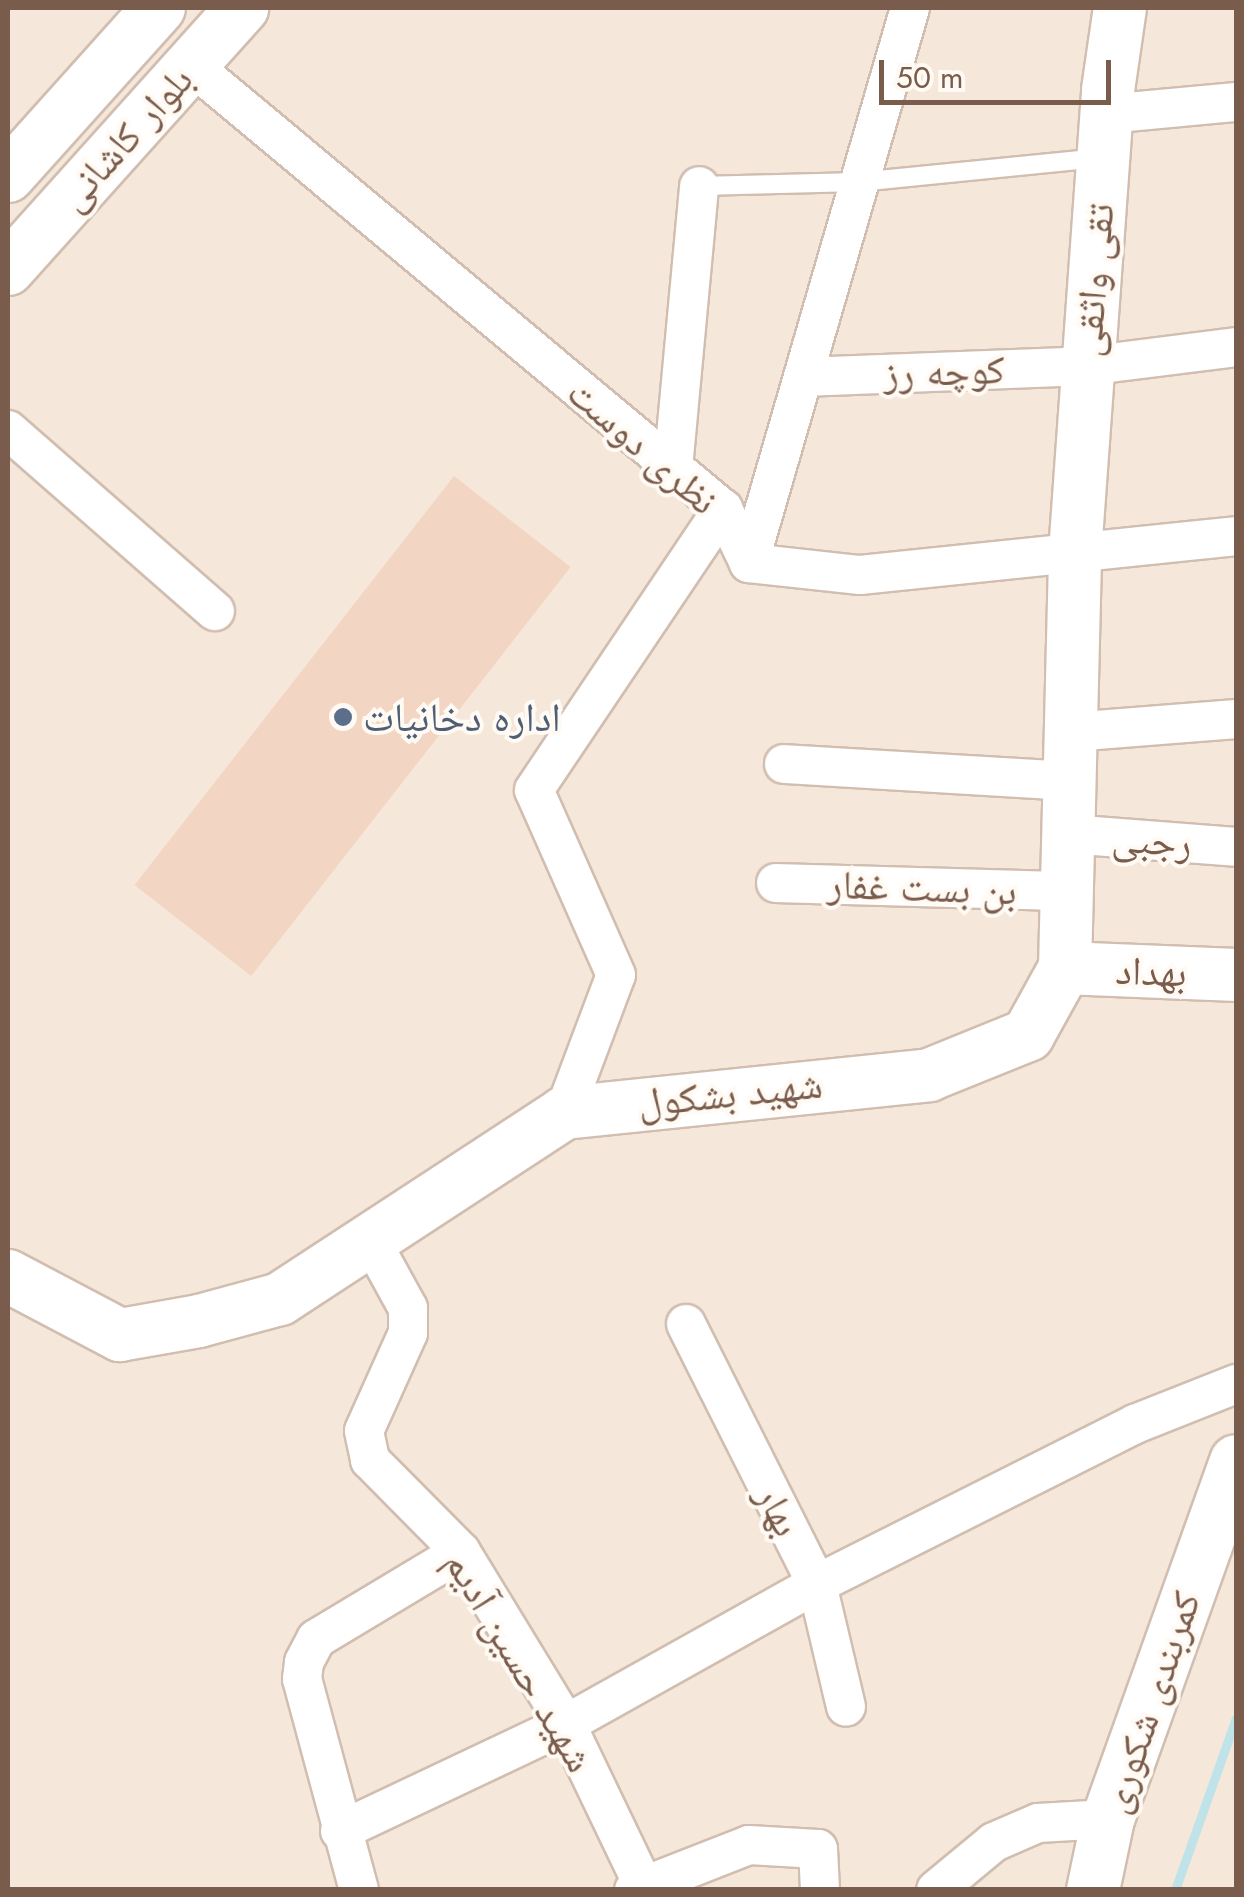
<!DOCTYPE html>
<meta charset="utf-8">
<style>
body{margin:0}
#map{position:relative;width:1244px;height:1897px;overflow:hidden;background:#fdf6ec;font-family:Jost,"Noto Naskh Arabic",sans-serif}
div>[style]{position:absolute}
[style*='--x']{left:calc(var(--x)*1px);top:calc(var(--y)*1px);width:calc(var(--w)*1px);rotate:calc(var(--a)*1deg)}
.residential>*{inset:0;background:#f5e8da;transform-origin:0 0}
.stream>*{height:9px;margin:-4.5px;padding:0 4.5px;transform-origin:4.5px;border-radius:4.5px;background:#bfe3e8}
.building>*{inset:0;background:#f3d5c3;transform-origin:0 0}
.roads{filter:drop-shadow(2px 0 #d1beb0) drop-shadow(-2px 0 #d1beb0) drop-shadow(0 2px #d1beb0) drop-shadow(0 -2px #d1beb0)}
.lane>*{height:18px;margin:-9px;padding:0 9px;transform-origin:9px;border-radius:9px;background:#fff}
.street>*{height:38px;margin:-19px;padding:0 19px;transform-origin:19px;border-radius:19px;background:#fff}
.secondary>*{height:52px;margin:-26px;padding:0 26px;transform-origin:26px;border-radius:26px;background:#fff}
.dots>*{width:28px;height:28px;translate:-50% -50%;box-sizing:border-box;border:5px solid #fffaf3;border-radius:50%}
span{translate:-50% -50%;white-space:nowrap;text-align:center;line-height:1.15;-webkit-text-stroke:8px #fffaf3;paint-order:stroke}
.street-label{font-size:40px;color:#7a5c4d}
.service-label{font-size:40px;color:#4e5e75}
.left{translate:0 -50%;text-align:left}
.frame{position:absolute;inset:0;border:10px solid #7a5c4d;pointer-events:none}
.scale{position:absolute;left:879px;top:60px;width:232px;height:45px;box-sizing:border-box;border:5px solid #7a5c4d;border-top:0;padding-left:12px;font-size:30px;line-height:35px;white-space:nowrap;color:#7a5c4d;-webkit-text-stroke:8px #fffaf3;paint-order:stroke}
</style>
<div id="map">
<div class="residential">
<div style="left:8px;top:8px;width:1228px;height:1881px"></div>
</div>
<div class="stream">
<div style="--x:1175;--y:1890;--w:182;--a:-70.5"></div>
</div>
<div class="building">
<div style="left:454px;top:476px;width:148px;height:519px;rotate:38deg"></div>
</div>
<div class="roads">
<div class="lane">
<div style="--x:699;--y:186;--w:160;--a:-1.4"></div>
<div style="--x:859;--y:182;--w:240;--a:-5.7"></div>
</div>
<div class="street">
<div style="--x:191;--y:65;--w:693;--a:39.85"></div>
<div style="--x:723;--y:509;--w:60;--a:64.3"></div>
<div style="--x:749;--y:563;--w:112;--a:6.2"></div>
<div style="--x:860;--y:575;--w:378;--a:-5.9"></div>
<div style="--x:1106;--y:114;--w:131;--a:-5.3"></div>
<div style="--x:803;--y:377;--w:283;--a:-2.2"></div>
<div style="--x:1086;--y:366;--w:151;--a:-7.2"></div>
<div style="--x:8;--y:430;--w:275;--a:41.2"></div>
<div style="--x:673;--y:468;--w:283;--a:-84.7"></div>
<div style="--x:749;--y:563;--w:578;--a:-73.82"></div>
<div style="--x:1071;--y:732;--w:166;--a:-4.5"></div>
<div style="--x:784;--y:764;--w:288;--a:3.4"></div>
<div style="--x:1068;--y:834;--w:169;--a:4.4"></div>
<div style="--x:776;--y:883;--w:291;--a:1.6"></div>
<div style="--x:564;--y:1113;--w:147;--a:-69.4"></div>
<div style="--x:616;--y:975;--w:202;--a:-113.9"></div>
<div style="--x:534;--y:790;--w:339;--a:-56.1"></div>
<div style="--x:370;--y:1239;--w:79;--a:61.2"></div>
<div style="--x:408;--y:1308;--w:25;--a:90"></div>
<div style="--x:408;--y:1333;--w:107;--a:114.2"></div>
<div style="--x:364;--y:1431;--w:30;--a:78"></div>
<div style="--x:370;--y:1460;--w:129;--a:45.3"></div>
<div style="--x:461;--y:1552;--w:202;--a:58.6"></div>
<div style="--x:566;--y:1724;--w:178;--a:64.4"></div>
<div style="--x:686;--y:1324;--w:291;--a:63.3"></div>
<div style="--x:817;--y:1584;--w:126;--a:76.7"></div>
<div style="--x:340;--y:1831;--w:250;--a:-25.3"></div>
<div style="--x:566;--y:1724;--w:287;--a:-29.2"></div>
<div style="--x:817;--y:1584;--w:356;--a:-26.7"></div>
<div style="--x:1135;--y:1424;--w:109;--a:-21.6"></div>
<div style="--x:359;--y:1890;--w:219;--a:-105.1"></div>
<div style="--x:302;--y:1679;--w:17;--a:-83"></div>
<div style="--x:304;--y:1662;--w:26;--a:-62"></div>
<div style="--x:316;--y:1639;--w:169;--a:-31"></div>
<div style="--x:634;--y:1890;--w:123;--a:-21.4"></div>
<div style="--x:749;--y:1845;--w:69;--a:3.3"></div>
<div style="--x:818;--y:1849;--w:41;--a:87.2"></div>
<div style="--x:936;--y:1890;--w:75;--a:-39.6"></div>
<div style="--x:994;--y:1842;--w:48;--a:-23.4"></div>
<div style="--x:1038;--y:1823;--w:70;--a:-3.3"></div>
</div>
<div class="secondary">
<div style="--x:8;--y:176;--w:226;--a:-48.1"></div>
<div style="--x:8;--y:269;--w:351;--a:-48.1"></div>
<div style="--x:1065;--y:968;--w:171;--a:2.3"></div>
<div style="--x:8;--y:1276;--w:127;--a:27.8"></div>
<div style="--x:120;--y:1335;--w:80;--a:-10"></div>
<div style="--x:199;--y:1321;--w:84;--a:-15.2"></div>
<div style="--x:280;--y:1299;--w:339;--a:-33.2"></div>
<div style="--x:564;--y:1113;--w:367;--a:-5.9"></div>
<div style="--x:929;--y:1075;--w:107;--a:-22"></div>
<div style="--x:1028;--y:1035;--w:77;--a:-61.1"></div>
<div style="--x:1065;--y:968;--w:415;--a:-88.6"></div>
<div style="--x:1075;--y:553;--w:464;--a:-85.9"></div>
<div style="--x:1108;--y:90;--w:83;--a:-81.7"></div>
<div style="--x:1093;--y:1890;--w:73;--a:-78.1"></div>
<div style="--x:1108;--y:1819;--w:380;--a:-70.3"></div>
</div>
</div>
<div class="dots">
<div style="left:343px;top:717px;background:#5c6f8a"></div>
</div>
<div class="street-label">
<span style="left:125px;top:138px;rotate:-48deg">بلوار کاشانی</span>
<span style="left:1093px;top:280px;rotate:-85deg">تقی واثقی</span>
<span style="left:944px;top:371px;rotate:-2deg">کوچه رز</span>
<span style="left:643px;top:446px;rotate:41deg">نظری دوست</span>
<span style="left:1152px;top:840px;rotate:4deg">رجبی</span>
<span style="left:922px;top:887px;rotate:2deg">بن بست غفار</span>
<span style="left:1151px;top:971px;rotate:2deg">بهداد</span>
<span style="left:730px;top:1093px;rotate:-6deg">شهید بشکول</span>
<span style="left:779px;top:1510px;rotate:63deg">بهار</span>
<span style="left:520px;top:1661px;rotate:59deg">شهید حسین آدیم</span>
<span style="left:1150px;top:1702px;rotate:-71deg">کمربندی شکوری</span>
</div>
<div class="service-label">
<span class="left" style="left:363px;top:717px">اداره دخانیات</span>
</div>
<div class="frame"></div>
<div class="scale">50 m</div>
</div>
